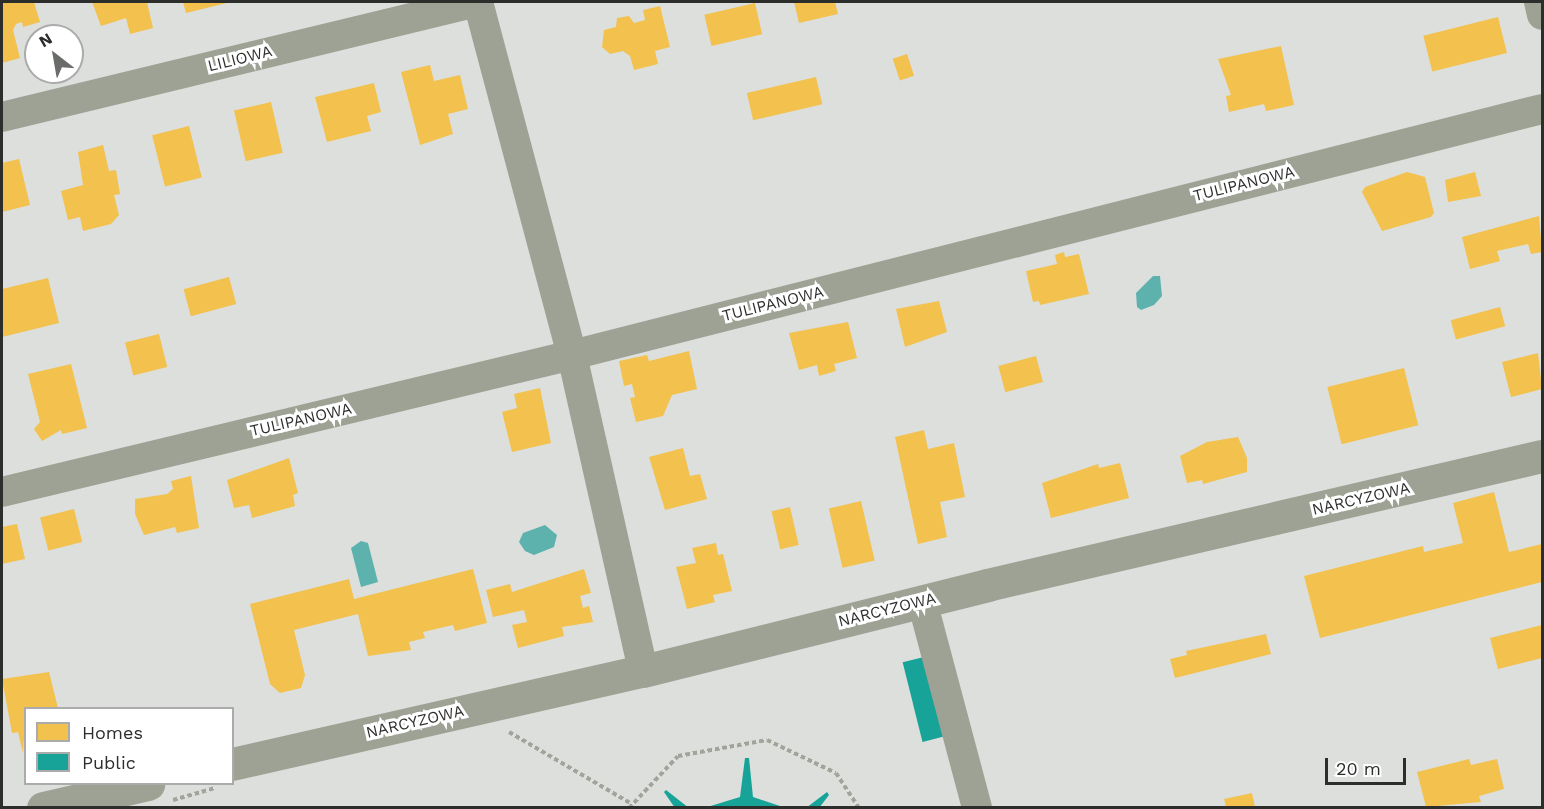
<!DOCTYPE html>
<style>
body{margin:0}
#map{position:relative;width:1544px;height:809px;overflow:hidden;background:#dcdfdc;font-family:"Work Sans",sans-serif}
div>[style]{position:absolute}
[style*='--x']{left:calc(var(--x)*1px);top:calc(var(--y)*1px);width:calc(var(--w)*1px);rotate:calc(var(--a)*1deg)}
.water>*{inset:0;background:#5eb2ae}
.homes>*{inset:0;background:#f2c14e;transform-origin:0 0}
.public>*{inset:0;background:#17a398;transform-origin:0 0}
.path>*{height:4px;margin-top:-2px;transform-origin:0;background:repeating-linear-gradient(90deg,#a0a49b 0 4.5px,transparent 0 7.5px)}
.minor>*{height:30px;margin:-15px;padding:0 15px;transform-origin:15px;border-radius:15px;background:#9da294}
.tertiary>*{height:33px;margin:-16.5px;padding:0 16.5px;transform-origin:16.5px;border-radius:16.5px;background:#9da294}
span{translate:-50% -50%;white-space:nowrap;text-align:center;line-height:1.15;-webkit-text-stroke:6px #fff;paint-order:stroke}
.street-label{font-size:16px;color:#2c2e2c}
.frame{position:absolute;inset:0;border:3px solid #2c2e2c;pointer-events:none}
.legend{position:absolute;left:24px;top:707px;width:210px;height:78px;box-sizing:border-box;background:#fff;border:2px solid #ababab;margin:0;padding:8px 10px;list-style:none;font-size:18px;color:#2c2e2c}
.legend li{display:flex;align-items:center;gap:12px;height:30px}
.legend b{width:30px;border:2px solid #ababab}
.north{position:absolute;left:24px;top:24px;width:60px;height:60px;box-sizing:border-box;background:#fff;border:2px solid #ababab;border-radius:50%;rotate:329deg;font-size:16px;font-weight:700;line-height:24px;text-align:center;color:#2c2e2c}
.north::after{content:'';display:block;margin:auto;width:21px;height:27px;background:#6a6c6a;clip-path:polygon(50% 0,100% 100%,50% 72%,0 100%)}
.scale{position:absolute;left:1325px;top:758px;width:81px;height:27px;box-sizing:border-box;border:3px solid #2c2e2c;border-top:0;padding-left:8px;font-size:18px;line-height:21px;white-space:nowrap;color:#2c2e2c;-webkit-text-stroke:4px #fff;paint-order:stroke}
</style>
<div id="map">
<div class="water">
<div style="clip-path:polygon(1153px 276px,1160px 276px,1162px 296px,1154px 305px,1141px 310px,1137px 307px,1136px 293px)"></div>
<div style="clip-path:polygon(545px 525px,557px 535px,554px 547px,534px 555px,525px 551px,519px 542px,523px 533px)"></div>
<div style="clip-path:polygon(361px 541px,368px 543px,378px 582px,361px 587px,351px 548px)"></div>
</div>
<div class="homes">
<div style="clip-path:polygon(2px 2px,34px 2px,40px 22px,23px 27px,22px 22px,16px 24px,13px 30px,20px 58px,2px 63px)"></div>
<div style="clip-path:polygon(92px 2px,147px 2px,153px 28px,130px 34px,126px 18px,101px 26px)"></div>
<div style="clip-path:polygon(183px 2px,231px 2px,186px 13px)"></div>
<div style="clip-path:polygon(794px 2px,835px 2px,838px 14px,799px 23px)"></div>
<div style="left:755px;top:3px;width:32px;height:52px;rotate:77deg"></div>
<div style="clip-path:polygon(660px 6px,670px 47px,655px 51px,658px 64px,634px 70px,630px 56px,623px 51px,610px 54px,602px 47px,604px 30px,616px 27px,617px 18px,629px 16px,634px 23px,645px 20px,643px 10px)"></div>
<div style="left:1498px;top:17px;width:37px;height:77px;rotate:76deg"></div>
<div style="clip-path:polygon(1281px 46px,1294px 105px,1266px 111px,1264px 104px,1229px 112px,1226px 96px,1231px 95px,1218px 59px)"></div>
<div style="left:907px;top:54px;width:23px;height:15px;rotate:72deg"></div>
<div style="clip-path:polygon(430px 65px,434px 81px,460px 75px,468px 109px,448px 114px,453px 134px,420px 145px,401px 72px)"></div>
<div style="left:816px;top:77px;width:28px;height:71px;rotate:77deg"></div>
<div style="clip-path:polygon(374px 83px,381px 112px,367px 116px,371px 131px,327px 142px,315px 97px)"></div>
<div style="left:271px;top:102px;width:52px;height:38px;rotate:77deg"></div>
<div style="left:189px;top:126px;width:53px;height:38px;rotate:76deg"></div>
<div style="clip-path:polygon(103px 145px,109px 171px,116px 170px,120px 194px,114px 195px,119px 215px,111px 224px,83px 231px,80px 217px,68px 220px,61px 191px,83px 185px,78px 152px)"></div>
<div style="clip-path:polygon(19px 159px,30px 205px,2px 212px,2px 163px)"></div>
<div style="clip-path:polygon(1407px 172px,1425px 177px,1434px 213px,1431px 217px,1382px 231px,1362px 192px,1365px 187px)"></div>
<div style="clip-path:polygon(1475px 172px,1481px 196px,1448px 202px,1445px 180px)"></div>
<div style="clip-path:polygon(1539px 216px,1542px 252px,1531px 254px,1528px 244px,1497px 251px,1500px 261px,1470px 269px,1462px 237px)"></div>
<div style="clip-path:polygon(1064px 252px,1065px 257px,1079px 254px,1089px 294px,1040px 305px,1039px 301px,1033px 302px,1026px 271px,1057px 264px,1055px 255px)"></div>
<div style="left:229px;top:277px;width:28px;height:47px;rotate:75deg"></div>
<div style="clip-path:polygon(48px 278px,59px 323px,2px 337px,2px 289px)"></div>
<div style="clip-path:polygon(939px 301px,947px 332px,905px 347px,896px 309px)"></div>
<div style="left:1500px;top:307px;width:20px;height:51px;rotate:75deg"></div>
<div style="clip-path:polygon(848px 322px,857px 358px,834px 364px,836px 371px,819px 376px,817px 365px,799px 370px,789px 333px)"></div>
<div style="left:159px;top:334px;width:34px;height:35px;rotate:76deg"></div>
<div style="clip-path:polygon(689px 351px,697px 389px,672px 395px,663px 416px,636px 422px,630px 398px,635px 397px,632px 384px,624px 386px,619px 361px,647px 355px,649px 361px)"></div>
<div style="clip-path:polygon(1538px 353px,1542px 389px,1511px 397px,1502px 362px)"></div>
<div style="left:1036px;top:356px;width:27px;height:39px;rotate:75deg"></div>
<div style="clip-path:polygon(71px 364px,87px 428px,62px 434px,61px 430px,42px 441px,34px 429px,40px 422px,28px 374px)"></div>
<div style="left:1404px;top:368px;width:59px;height:79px;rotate:76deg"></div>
<div style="clip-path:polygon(540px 388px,551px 443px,512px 452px,502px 412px,517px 408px,514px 394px)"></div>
<div style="clip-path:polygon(924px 430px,928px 449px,954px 443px,965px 497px,940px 502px,947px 537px,918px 544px,895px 437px)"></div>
<div style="clip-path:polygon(1238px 437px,1247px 458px,1247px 472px,1203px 484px,1202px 480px,1187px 483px,1180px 456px,1207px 442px)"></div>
<div style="clip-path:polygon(683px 448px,690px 476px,700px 474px,707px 499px,665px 510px,649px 457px)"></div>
<div style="clip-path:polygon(289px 458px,298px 493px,293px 495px,295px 506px,252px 518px,249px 505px,234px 508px,227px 480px)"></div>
<div style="clip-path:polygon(1120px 463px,1129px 498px,1051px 518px,1042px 483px,1098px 464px,1099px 468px)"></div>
<div style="clip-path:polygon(191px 476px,199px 528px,177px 533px,175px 527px,144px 535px,135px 514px,135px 499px,167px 494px,173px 489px,171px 481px)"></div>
<div style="clip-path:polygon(1494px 492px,1509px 552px,1542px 544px,1542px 582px,1320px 638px,1304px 576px,1423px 546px,1424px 552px,1463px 543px,1453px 503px)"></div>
<div style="left:861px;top:501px;width:61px;height:33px;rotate:77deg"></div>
<div style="left:790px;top:507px;width:39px;height:19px;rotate:77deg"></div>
<div style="left:74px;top:509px;width:34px;height:35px;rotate:76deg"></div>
<div style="clip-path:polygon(17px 524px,25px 559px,2px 564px,2px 527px)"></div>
<div style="clip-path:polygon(716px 543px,718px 555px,723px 554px,732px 591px,713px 595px,715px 602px,687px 609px,676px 567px,696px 563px,692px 548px)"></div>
<div style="clip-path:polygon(473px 569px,487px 623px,455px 631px,453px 625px,423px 632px,425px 638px,409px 642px,411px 650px,368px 656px,358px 614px,294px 630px,305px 675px,301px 688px,280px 693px,270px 684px,250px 604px,349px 579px,354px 599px)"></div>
<div style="clip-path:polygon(584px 569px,591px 593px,580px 596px,583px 608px,589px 606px,593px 622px,562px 627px,564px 636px,518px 648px,512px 625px,527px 622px,524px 610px,493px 617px,486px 590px,510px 584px,512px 592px)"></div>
<div style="clip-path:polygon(1542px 625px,1542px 658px,1498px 669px,1490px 638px)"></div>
<div style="clip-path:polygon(1266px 634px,1271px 654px,1175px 678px,1170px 659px,1187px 655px,1186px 651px)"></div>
<div style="clip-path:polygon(49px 672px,58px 708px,26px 708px,23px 753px,18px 732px,12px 733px,2px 679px)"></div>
<div style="clip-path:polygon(1469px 759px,1471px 765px,1497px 759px,1504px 789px,1479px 796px,1481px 802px,1426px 807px,1417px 772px)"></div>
<div style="clip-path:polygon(1252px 793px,1255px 807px,1226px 807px,1224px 799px)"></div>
</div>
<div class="public">
<div style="left:924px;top:657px;width:82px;height:22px;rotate:76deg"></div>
<div style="clip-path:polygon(745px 758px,749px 758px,753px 797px,786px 808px,704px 808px,740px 797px)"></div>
<div style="clip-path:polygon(666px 790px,689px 808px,675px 808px,664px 792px)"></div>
<div style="clip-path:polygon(827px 792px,829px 795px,819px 808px,806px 808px)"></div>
</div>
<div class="path">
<div style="--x:509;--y:732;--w:140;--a:30.4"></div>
<div style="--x:173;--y:800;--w:44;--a:-15.9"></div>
<div style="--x:629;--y:808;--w:71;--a:-46.7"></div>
<div style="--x:678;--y:756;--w:90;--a:-10.2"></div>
<div style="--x:767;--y:740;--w:76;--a:25.6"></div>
<div style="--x:836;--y:773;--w:42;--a:56.7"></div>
</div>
<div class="minor">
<div style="--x:478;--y:2;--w:365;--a:75.1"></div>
<div style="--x:572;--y:355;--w:324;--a:77.3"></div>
<div style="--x:1539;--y:2;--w:13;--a:77"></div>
<div style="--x:2;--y:117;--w:490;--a:-13.6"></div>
<div style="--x:2;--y:492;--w:586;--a:-13.51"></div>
<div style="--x:572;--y:355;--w:1001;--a:-14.23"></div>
<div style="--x:922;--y:601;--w:214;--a:75.1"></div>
</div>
<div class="tertiary">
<div style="--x:232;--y:764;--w:421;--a:-12.8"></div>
<div style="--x:643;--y:671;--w:355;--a:-14"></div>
<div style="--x:987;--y:585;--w:570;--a:-13.09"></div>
<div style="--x:43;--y:808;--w:108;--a:-12.9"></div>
</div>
<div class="street-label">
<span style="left:240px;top:59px;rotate:-14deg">LILIOWA</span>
<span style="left:1244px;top:184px;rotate:-14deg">TULIPANOWA</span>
<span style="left:773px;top:304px;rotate:-14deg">TULIPANOWA</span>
<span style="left:301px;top:420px;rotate:-13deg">TULIPANOWA</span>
<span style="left:1361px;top:499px;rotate:-13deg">NARCYZOWA</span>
<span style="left:887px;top:610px;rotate:-14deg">NARCYZOWA</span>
<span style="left:415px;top:722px;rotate:-13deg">NARCYZOWA</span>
</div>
<div class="frame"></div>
<ul class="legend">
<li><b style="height:16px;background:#f2c14e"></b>Homes</li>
<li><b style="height:16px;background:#17a398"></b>Public</li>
</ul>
<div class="north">N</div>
<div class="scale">20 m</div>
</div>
